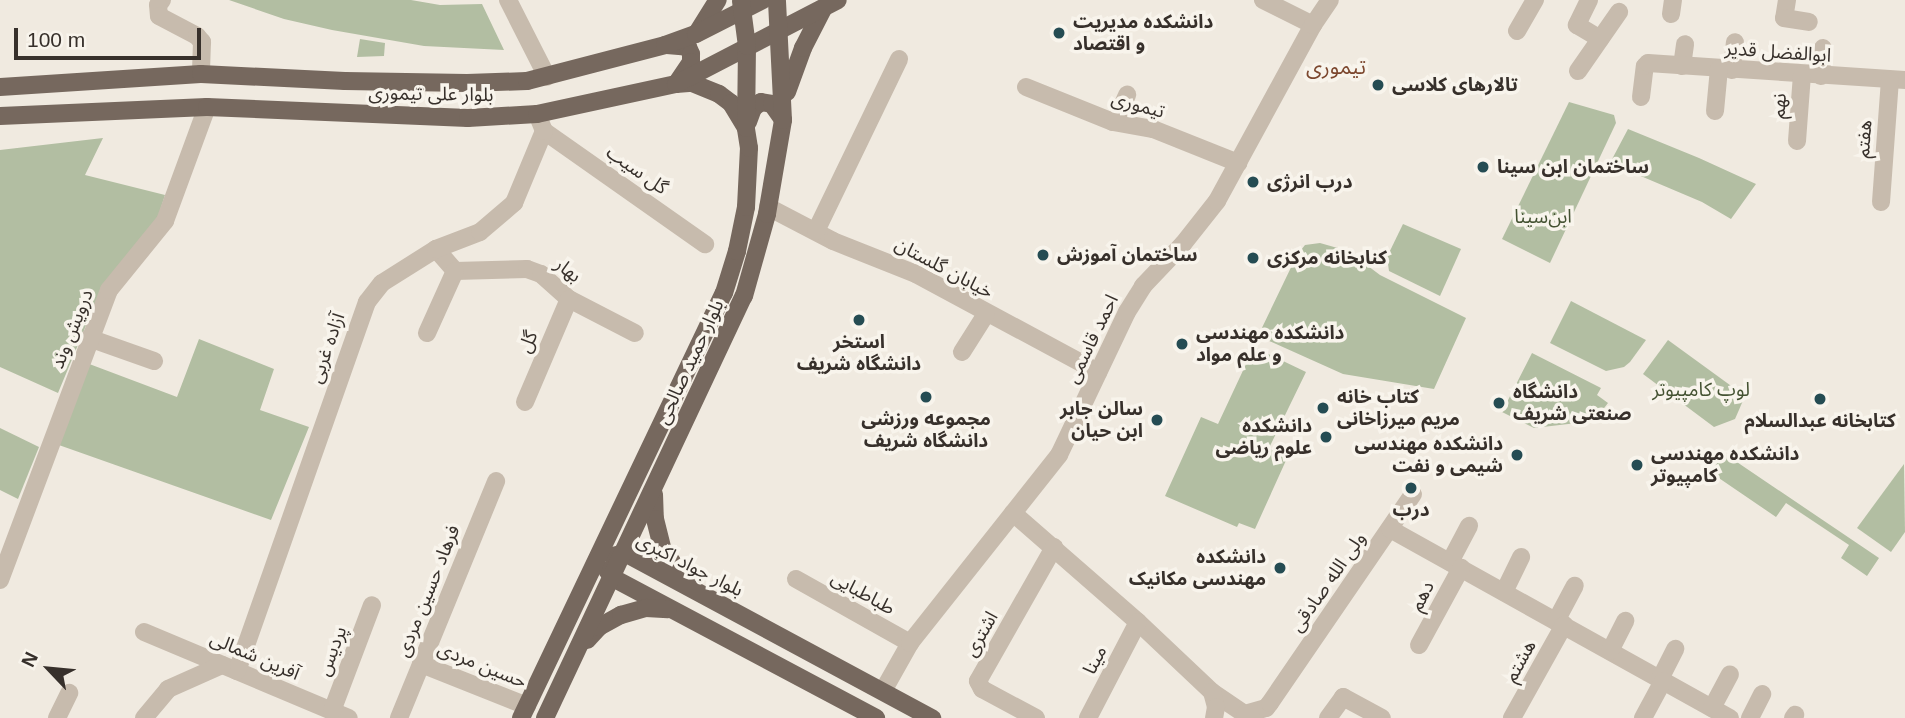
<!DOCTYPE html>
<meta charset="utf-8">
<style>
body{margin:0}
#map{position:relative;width:1905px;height:718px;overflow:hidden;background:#f0eae0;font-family:Helvetica,"Noto Sans Arabic",sans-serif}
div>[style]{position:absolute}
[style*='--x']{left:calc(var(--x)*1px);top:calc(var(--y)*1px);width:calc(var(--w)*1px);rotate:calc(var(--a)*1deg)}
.green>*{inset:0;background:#b2bea2}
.minor>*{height:18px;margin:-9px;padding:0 9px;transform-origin:9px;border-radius:9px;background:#c7bbad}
.major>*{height:18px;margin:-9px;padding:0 9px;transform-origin:9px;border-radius:9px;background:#76685e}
.dots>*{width:19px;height:19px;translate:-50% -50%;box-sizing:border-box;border:4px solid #f8f4ec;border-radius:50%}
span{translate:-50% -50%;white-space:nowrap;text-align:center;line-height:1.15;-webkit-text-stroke:7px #f8f4ec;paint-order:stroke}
.poi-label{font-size:19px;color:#37302b;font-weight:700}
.left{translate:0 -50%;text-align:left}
.right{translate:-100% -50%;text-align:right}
.street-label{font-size:19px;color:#37302b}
.park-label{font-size:19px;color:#445232}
.neighbourhood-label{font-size:21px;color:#7c472e}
.north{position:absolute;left:14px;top:634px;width:70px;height:70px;-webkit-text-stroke:5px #f8f4ec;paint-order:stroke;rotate:296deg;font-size:19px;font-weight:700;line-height:28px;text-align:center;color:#37302b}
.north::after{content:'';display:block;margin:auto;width:24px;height:32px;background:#37302b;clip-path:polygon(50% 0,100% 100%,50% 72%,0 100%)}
.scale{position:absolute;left:14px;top:28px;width:187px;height:32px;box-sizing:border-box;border:4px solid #37302b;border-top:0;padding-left:9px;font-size:21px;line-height:24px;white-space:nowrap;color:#37302b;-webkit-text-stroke:5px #f8f4ec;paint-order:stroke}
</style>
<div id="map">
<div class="green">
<div style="clip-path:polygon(229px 0,411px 0,440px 5px,482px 4px,504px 50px,424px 46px,332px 30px,284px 19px)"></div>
<div style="clip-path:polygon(360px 39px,385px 43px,384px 56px,357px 57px)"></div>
<div style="clip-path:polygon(1569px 102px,1614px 115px,1616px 123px,1550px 263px,1502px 239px)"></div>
<div style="clip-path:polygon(1628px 129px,1699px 158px,1756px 184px,1731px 219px,1702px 202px,1610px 163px)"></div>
<div style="clip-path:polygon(103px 138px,85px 175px,165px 195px,157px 220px,102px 287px,58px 393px,0 367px,0 150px)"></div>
<div style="clip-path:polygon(1403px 224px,1461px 249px,1440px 296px,1389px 271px,1387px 257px)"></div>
<div style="clip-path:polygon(1320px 243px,1348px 251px,1380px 275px,1466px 318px,1434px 389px,1343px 374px,1258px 336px,1297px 255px,1305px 245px)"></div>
<div style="clip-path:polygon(1571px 301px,1646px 340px,1630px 362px,1624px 367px,1606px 371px,1550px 343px)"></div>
<div style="clip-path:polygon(199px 339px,274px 369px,260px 410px,309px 427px,271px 520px,56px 444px,84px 362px,177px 397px)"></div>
<div style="clip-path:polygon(1668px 340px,1745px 396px,1735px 419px,1714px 427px,1643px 374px)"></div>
<div style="clip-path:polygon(1254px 347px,1306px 372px,1269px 448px,1288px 456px,1255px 529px,1239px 523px,1237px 527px,1165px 496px,1201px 417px,1218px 424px)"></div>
<div style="clip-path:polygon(1532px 353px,1601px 388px,1597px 395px,1608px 403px,1594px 421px,1534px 428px,1502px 412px)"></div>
<div style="clip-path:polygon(0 428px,39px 447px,18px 499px,0 490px)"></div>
<div style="clip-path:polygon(1725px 454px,1879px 558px,1867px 576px,1841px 558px,1849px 545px,1786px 503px,1776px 517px,1710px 472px)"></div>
<div style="clip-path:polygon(1904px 464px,1905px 532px,1891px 552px,1857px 528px)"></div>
</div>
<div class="minor">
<div style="--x:162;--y:0;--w:6;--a:129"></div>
<div style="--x:158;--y:5;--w:11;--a:85"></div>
<div style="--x:159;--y:16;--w:43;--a:27.8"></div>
<div style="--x:197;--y:36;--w:8;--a:50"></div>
<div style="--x:202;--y:42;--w:32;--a:92"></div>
<div style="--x:508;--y:0;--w:86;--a:63.1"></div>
<div style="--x:1263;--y:0;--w:56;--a:26.6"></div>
<div style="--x:1589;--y:0;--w:28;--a:116"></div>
<div style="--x:1577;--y:25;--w:27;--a:31"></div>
<div style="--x:1787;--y:0;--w:18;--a:99"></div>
<div style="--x:1784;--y:18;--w:25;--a:9"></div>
<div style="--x:1671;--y:14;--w:14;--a:-82"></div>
<div style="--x:1517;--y:31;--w:36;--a:-60"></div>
<div style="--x:1682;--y:66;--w:22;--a:-82"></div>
<div style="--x:1732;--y:70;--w:28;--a:-84"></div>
<div style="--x:1578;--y:71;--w:72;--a:-55.2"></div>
<div style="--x:1821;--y:76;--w:28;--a:-86"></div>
<div style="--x:1026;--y:87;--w:94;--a:21.9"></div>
<div style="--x:1113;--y:122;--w:41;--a:9.9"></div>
<div style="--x:1153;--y:129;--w:92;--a:21.8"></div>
<div style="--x:1641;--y:97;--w:31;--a:-83"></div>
<div style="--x:1645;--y:66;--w:4;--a:-45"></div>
<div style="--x:1648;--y:63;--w:258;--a:3.8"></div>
<div style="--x:1715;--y:111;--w:42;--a:-84.6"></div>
<div style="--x:1115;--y:122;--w:30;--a:-66"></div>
<div style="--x:544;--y:131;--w:197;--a:35.1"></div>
<div style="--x:1797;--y:141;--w:66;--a:-85.7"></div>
<div style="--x:1881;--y:202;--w:122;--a:-85.8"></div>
<div style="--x:768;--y:207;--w:73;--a:27.6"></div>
<div style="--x:833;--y:241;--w:89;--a:21.7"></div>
<div style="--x:916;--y:274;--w:207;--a:28.3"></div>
<div style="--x:816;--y:231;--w:191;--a:-64.2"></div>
<div style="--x:436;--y:249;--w:29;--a:49"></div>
<div style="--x:455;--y:271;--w:72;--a:-1.6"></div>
<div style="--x:527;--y:269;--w:15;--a:20"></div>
<div style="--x:541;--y:274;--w:38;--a:42"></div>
<div style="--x:569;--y:299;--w:74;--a:27.3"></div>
<div style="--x:427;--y:333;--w:68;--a:-65.7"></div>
<div style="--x:89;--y:338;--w:69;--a:19.5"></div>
<div style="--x:962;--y:352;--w:45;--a:-57.7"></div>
<div style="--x:525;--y:402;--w:112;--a:-66.9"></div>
<div style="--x:1013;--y:513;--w:166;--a:41.1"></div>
<div style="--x:1138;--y:622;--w:102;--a:43.4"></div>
<div style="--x:1212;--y:692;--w:40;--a:34"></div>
<div style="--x:1245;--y:714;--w:22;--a:-16"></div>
<div style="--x:1266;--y:708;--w:6;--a:-51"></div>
<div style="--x:1270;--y:703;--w:253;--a:-55.6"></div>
<div style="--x:1390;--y:529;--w:389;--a:29.1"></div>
<div style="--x:1450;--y:562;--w:41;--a:-62.2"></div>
<div style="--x:796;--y:579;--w:131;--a:29.3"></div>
<div style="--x:0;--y:580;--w:310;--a:-69.4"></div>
<div style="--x:109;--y:290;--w:89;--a:-50.9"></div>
<div style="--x:165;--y:221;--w:121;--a:-69.8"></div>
<div style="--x:1504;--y:592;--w:39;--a:-64"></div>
<div style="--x:1556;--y:621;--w:40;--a:-62"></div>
<div style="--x:144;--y:632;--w:222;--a:22.8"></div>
<div style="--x:1419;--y:645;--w:88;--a:-61.4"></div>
<div style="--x:1610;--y:651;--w:34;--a:-63"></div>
<div style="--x:421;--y:664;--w:114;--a:21.6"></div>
<div style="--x:237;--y:671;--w:391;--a:-70.6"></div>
<div style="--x:367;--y:302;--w:24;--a:-52"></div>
<div style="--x:382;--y:283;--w:64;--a:-32.2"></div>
<div style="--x:436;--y:249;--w:47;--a:-21.1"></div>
<div style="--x:480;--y:232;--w:45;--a:-40.5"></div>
<div style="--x:514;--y:203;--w:78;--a:-67.4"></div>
<div style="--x:544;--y:131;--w:18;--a:-112"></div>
<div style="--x:1660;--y:679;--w:34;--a:-63"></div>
<div style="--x:883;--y:691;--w:55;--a:-60.6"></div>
<div style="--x:910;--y:643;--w:240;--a:-51.6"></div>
<div style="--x:1059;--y:455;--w:158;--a:-64.6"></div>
<div style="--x:1127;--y:312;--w:31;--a:-58"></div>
<div style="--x:1143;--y:286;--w:58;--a:-46.4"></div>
<div style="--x:1183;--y:244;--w:55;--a:-51.7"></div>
<div style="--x:1217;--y:201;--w:200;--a:-61.4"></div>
<div style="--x:1313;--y:25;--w:30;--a:-56"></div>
<div style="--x:1212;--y:692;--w:16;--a:75"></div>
<div style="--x:1216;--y:707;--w:11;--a:100"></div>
<div style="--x:1712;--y:708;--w:38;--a:-62"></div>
<div style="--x:332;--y:711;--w:113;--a:-69.3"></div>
<div style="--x:57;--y:718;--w:28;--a:-64"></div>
<div style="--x:144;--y:718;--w:38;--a:-50"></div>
<div style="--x:168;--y:689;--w:59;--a:-24"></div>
<div style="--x:399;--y:718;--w:256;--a:-67.7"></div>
<div style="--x:1036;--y:718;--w:61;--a:-151.8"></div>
<div style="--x:982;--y:689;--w:9;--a:-117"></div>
<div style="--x:978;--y:681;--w:154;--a:-60.4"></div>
<div style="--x:1088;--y:718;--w:108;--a:-62.5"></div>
<div style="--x:1328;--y:718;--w:26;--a:-54"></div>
<div style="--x:1343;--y:697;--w:44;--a:28.3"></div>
<div style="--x:1512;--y:718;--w:107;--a:-60.8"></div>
<div style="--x:1643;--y:718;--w:42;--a:-61.6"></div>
<div style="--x:1750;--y:718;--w:27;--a:-63"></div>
<div style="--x:1793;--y:718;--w:4;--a:-56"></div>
</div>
<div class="major">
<div style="--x:697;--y:33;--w:39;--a:-58"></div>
<div style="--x:667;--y:45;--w:21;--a:5"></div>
<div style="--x:688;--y:47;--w:8;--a:67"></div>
<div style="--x:691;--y:54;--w:8;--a:90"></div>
<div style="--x:691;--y:62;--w:23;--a:124"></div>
<div style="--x:676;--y:84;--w:16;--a:-4"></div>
<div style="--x:692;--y:83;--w:29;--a:22"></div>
<div style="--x:719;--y:94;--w:15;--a:37"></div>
<div style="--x:731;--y:103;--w:27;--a:59"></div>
<div style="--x:0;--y:87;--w:201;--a:-3.7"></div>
<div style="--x:201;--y:74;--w:144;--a:2.8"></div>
<div style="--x:345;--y:81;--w:122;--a:0.9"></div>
<div style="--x:467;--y:83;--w:60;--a:-1.9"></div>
<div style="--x:527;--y:81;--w:143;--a:-14.6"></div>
<div style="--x:665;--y:45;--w:33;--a:-20"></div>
<div style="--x:696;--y:34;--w:75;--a:-26.9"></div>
<div style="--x:787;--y:92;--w:47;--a:-70"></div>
<div style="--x:803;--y:48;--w:44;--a:-62.9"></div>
<div style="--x:0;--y:116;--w:207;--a:-2.5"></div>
<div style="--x:207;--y:107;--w:261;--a:2.4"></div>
<div style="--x:468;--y:118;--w:69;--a:-3.3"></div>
<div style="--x:537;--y:114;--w:142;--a:-12.2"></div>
<div style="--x:676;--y:84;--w:182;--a:-27.4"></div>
<div style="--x:748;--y:122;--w:15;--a:-70"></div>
<div style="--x:753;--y:108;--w:10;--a:-37"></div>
<div style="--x:761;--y:102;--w:11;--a:10"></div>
<div style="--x:772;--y:104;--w:19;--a:55"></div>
<div style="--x:654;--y:494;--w:25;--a:88"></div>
<div style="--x:655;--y:519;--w:32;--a:76"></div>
<div style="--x:663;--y:550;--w:38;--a:53"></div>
<div style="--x:613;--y:556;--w:12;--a:-14"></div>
<div style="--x:625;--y:553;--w:349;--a:28.3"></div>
<div style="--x:607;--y:570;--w:10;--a:53"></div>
<div style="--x:613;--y:578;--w:298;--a:28"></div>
<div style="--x:587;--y:640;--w:18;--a:-47"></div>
<div style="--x:599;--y:627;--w:25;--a:-29"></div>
<div style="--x:621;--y:615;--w:26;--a:-16"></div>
<div style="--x:646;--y:608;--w:22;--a:3"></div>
<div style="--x:521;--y:718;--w:471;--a:-64.5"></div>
<div style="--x:724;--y:293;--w:44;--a:-72.8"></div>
<div style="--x:737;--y:251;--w:45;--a:-78.4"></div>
<div style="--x:746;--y:207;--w:59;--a:-87.1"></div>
<div style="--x:749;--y:148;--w:20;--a:-99"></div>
<div style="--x:746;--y:128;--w:82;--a:-89.3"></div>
<div style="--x:747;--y:46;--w:45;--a:-97.6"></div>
<div style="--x:545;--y:718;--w:467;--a:-64.8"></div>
<div style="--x:744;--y:296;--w:85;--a:-74.3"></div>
<div style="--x:767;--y:214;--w:95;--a:-80.3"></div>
<div style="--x:783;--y:120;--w:120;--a:-92.9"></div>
</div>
<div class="dots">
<div style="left:1059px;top:33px;background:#254c53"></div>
<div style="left:1378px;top:85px;background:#254c53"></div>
<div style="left:1483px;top:167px;background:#254c53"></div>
<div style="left:1253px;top:182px;background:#254c53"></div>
<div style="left:1043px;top:255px;background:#254c53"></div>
<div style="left:1253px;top:258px;background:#254c53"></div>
<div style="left:859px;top:320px;background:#254c53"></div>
<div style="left:1182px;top:344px;background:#254c53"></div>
<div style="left:926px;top:397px;background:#254c53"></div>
<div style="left:1820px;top:399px;background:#254c53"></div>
<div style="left:1499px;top:403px;background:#254c53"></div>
<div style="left:1323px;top:408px;background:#254c53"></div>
<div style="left:1157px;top:420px;background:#254c53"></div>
<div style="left:1326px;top:437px;background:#254c53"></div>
<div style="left:1517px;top:455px;background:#254c53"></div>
<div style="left:1637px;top:465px;background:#254c53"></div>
<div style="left:1411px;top:488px;background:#254c53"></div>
<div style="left:1280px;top:568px;background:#254c53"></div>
</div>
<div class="poi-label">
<span class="left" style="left:1073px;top:33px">دانشکده مدیریت<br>و اقتصاد</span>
<span class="left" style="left:1392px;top:85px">تالارهای کلاسی</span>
<span class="left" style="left:1497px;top:167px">ساختمان ابن سینا</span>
<span class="left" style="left:1267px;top:182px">درب انرژی</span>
<span class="left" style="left:1057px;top:255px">ساختمان آموزش</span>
<span class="left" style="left:1267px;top:258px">کنابخانه مرکزی</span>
<span class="left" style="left:1196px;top:344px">دانشکده مهندسی<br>و علم مواد</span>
<span style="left:859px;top:353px">استخر<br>دانشگاه شریف</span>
<span class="left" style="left:1513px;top:403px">دانشگاه<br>صنعتی شریف</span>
<span class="left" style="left:1337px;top:408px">کتاب خانه<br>مریم میرزاخانی</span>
<span class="right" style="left:1143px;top:420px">سالن جابر<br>ابن حیان</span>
<span style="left:926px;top:430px">مجموعه ورزشی<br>دانشگاه شریف</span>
<span style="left:1820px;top:421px">کتابخانه عبدالسلام</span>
<span class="right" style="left:1312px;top:437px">دانشکده<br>علوم ریاضی</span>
<span class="right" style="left:1503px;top:455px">دانشکده مهندسی<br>شیمی و نفت</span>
<span class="left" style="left:1651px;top:465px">دانشکده مهندسی<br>کامپیوتر</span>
<span style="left:1411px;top:510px">درب</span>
<span class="right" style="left:1266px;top:568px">دانشکده<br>مهندسی مکانیک</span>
</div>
<div class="street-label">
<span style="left:1778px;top:52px;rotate:4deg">ابوالفضل قدیر</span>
<span style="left:431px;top:94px;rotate:1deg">بلوار علی تیموری</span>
<span style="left:1138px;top:105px;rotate:15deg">تیموری</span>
<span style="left:1779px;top:106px;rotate:-86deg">نهم</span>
<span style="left:1864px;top:139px;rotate:-86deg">هفتم</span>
<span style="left:637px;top:170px;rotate:35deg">گل سیب</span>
<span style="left:944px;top:268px;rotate:28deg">خیابان گلستان</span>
<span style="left:568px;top:270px;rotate:38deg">بهار</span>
<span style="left:72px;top:329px;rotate:-68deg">درویش‌ وند</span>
<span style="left:1092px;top:339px;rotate:-64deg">احمد قاسمی</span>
<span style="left:528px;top:342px;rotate:-67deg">گل</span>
<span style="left:327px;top:348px;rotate:-71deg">آزاده غربی</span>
<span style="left:690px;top:362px;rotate:-65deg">بلوار حمید صالحی</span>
<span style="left:690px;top:565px;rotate:27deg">بلوار جواد اکبری</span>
<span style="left:1328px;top:582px;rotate:-55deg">ولی الله صادقی</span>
<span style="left:428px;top:591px;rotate:-68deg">فرهاد حسین مردی</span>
<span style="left:863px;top:593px;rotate:29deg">طباطبایی</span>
<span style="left:1422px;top:596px;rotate:-62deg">دهم</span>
<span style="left:981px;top:634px;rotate:-60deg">اشتری</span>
<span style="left:332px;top:651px;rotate:-69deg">پردیس</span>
<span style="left:255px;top:656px;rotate:23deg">آفرین شمالی</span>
<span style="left:1095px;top:660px;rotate:-63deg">مینا</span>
<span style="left:1520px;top:661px;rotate:-61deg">هشتم</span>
<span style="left:482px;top:665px;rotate:22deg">حسین مردی</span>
</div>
<div class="park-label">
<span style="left:1543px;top:217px">ابن‌سینا</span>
<span style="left:1701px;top:390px">لوپ کامپیوتر</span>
</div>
<div class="neighbourhood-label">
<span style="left:1336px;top:67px">تیموری</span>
</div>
<div class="north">N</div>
<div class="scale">100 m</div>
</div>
